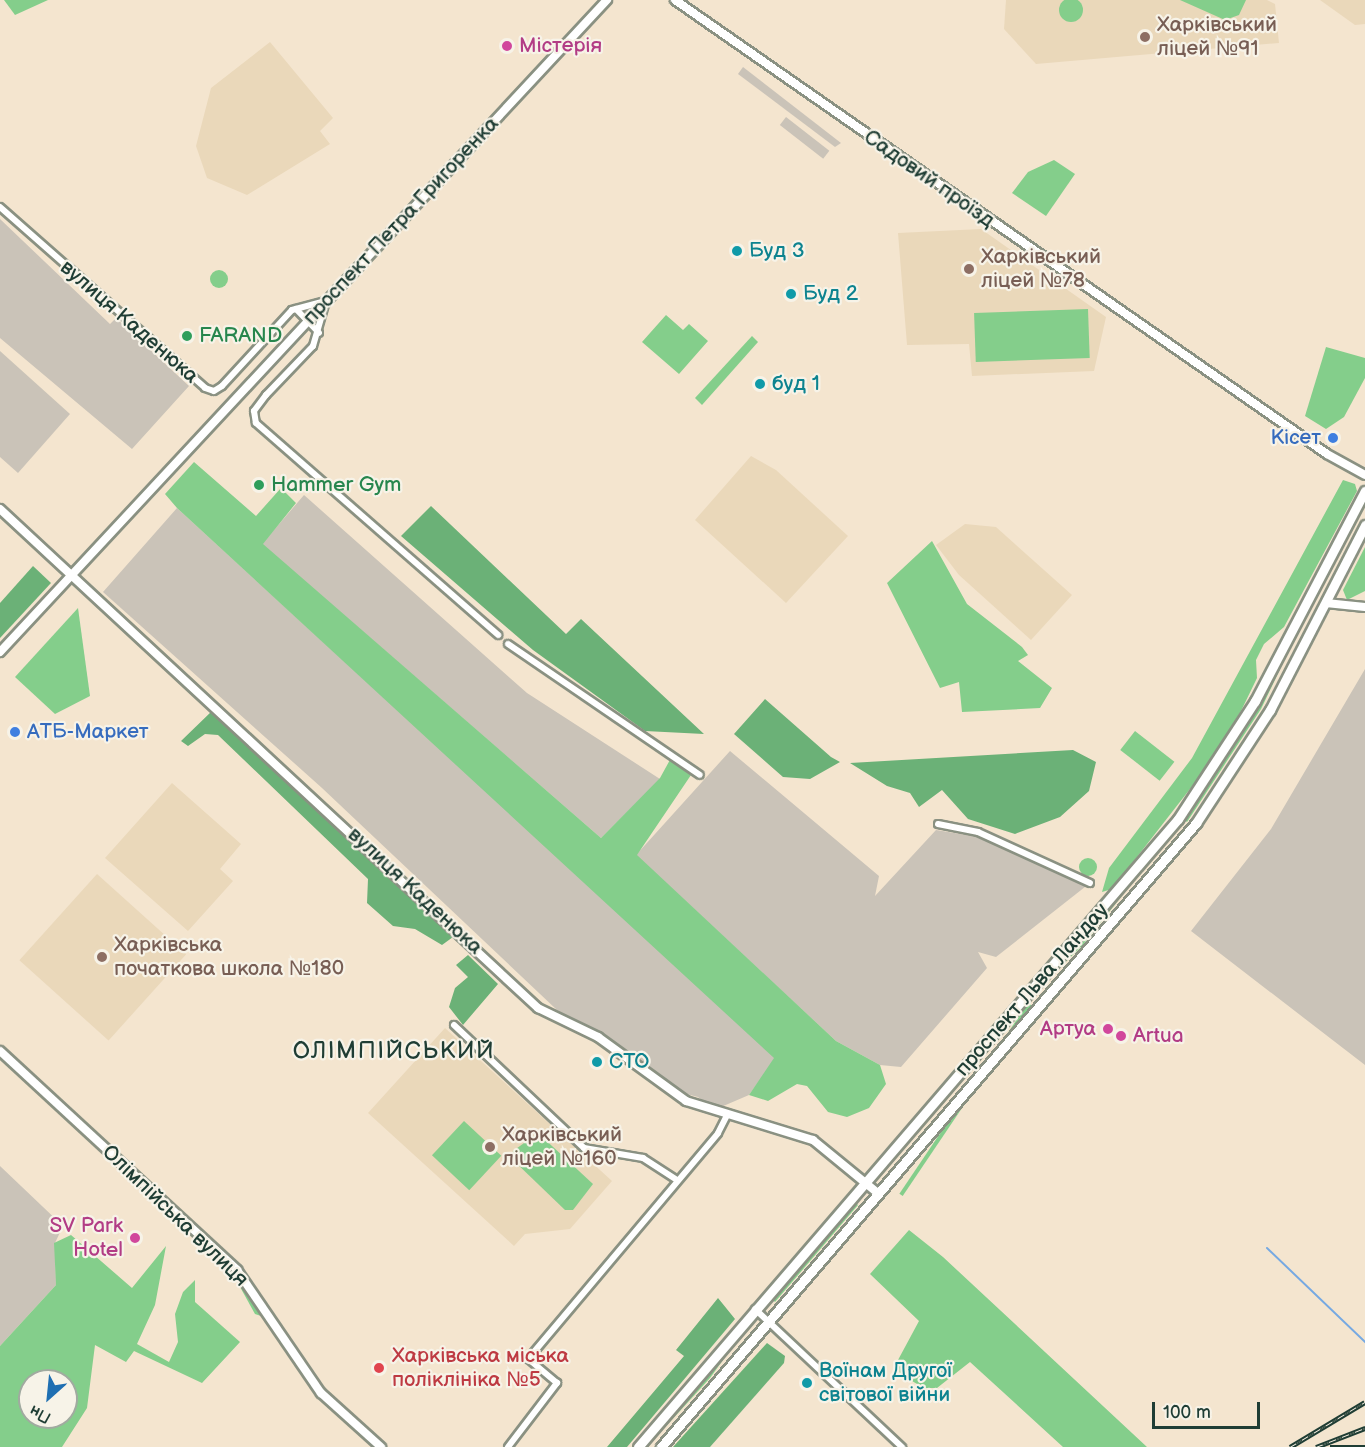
<!DOCTYPE html>
<meta charset="utf-8">
<style>
body{margin:0}
#map{position:relative;width:1365px;height:1447px;overflow:hidden;background:#f4e5cf;font-family:"Balsamiq Sans",sans-serif}
div>[style]{position:absolute}
[style*='--x']{left:calc(var(--x)*1px);top:calc(var(--y)*1px);width:calc(var(--w)*1px);rotate:calc(var(--a)*1deg)}
.built>*{inset:0;background:#ead8ba;transform-origin:0 0}
.industrial>*{inset:0;background:#cac3b8;transform-origin:0 0}
.green>*{inset:0;background:#84ce8b;transform-origin:0 0}
.round{border-radius:50%}
.forest>*{inset:0;background:#6bb177}
.stream>*{height:2px;margin:-1px;padding:0 1px;transform-origin:1px;border-radius:1px;background:#76a9e2}
.roads{filter:drop-shadow(2px 0 #8a9182) drop-shadow(-2px 0 #8a9182) drop-shadow(0 2px #8a9182) drop-shadow(0 -2px #8a9182)}
.street>*{height:6px;margin:-3px;padding:0 3px;transform-origin:3px;border-radius:3px;background:#fff}
.secondary>*{height:8px;margin:-4px;padding:0 4px;transform-origin:4px;border-radius:4px;background:#fff}
.primary>*{height:9px;margin:-4.5px;padding:0 4.5px;transform-origin:4.5px;border-radius:4.5px;background:#fff}
.rail>*{height:4.5px;margin-top:-2.25px;transform-origin:0;background:repeating-linear-gradient(90deg,#f7f3e8 0 7px,#1f3d34 0 14px);box-sizing:border-box;border-block:2px solid #1f3d34}
.dots>*{width:16px;height:16px;translate:-50% -50%;box-sizing:border-box;border:3px solid #f7f3e8;border-radius:50%}
span{translate:-50% -50%;white-space:nowrap;text-align:center;line-height:1.15;-webkit-text-stroke:4.5px #f7f3e8;paint-order:stroke}
.education-label{font-size:21px;color:#785e54}
.left{translate:0 -50%;text-align:left}
.hotel-label{font-size:21px;color:#b23c85}
.right{translate:-100% -50%;text-align:right}
.street-label{font-size:21px;color:#1f3d34}
.culture-label{font-size:21px;color:#0d838f}
.leisure-label{font-size:21px;color:#27864d}
.shop-label{font-size:21px;color:#366cbe}
.health-label{font-size:21px;color:#be3a42}
.quarter-label{font-size:24px;color:#1f3d34;letter-spacing:1.5px}
.north{position:absolute;left:18px;top:1369px;width:60px;height:60px;box-sizing:border-box;background:#f7f3e8;border:2px solid #a1aaa0;border-radius:50%;rotate:207deg;font-size:16px;font-weight:700;line-height:24px;text-align:center;color:#1f3d34}
.north::after{content:'';display:block;margin:auto;width:21px;height:27px;background:#1f6fb2;clip-path:polygon(50% 0,100% 100%,50% 72%,0 100%)}
.scale{position:absolute;left:1152px;top:1402px;width:108px;height:27px;box-sizing:border-box;border:3px solid #1f3d34;border-top:0;padding-left:8px;font-size:18px;line-height:21px;white-space:nowrap;color:#1f3d34;-webkit-text-stroke:4px #f7f3e8;paint-order:stroke}
</style>
<div id="map">
<div class="built">
<div style="clip-path:polygon(1006px 0,1267px 0,1275px 4px,1279px 43px,1036px 64px,1004px 29px)"></div>
<div style="clip-path:polygon(1320px 0,1365px 0,1365px 24px,1355px 25px)"></div>
<div style="clip-path:polygon(270px 42px,333px 118px,320px 131px,330px 144px,247px 195px,207px 178px,196px 146px,211px 88px)"></div>
<div style="clip-path:polygon(981px 229px,1106px 317px,1094px 371px,972px 376px,969px 344px,907px 345px,898px 233px)"></div>
<div style="clip-path:polygon(751px 456px,776px 470px,848px 536px,786px 603px,695px 520px)"></div>
<div style="clip-path:polygon(965px 524px,996px 527px,1072px 595px,1031px 640px,959px 575px,936px 545px)"></div>
<div style="clip-path:polygon(172px 783px,241px 844px,220px 869px,233px 881px,188px 931px,105px 858px)"></div>
<div style="left:97px;top:874px;width:120px;height:116px;rotate:42deg"></div>
<div style="clip-path:polygon(445px 1028px,612px 1181px,570px 1229px,525px 1234px,514px 1246px,368px 1113px)"></div>
</div>
<div class="industrial">
<div style="clip-path:polygon(743px 67px,841px 143px,835px 147px,738px 74px)"></div>
<div style="left:786px;top:117px;width:55px;height:10px;rotate:38deg"></div>
<div style="clip-path:polygon(0 219px,110px 324px,116px 318px,189px 386px,132px 449px,0 338px)"></div>
<div style="clip-path:polygon(0 351px,70px 414px,18px 473px,0 457px)"></div>
<div style="clip-path:polygon(304px 495px,527px 693px,660px 779px,601px 838px,262px 544px)"></div>
<div style="clip-path:polygon(177px 508px,769px 1051px,775px 1058px,749px 1095px,714px 1110px,698px 1097px,667px 1089px,619px 1045px,557px 1010px,322px 788px,103px 592px)"></div>
<div style="clip-path:polygon(1365px 669px,1365px 1065px,1191px 931px,1271px 829px)"></div>
<div style="clip-path:polygon(730px 751px,879px 876px,875px 896px,936px 830px,979px 837px,1090px 883px,996px 957px,978px 952px,987px 968px,901px 1067px,880px 1065px,836px 1041px,636px 855px)"></div>
<div style="clip-path:polygon(0 1166px,63px 1226px,55px 1243px,56px 1285px,0 1346px)"></div>
</div>
<div class="green">
<div class="round" style="left:1059px;top:-2px;width:24px;height:24px"></div>
<div style="clip-path:polygon(4px 0,48px 0,15px 15px)"></div>
<div style="clip-path:polygon(1180px 0,1246px 0,1239px 15px,1225px 20px)"></div>
<div style="clip-path:polygon(1054px 160px,1075px 174px,1046px 216px,1012px 193px,1028px 172px)"></div>
<div class="round" style="left:210px;top:270px;width:18px;height:18px"></div>
<div style="left:1088px;top:309px;width:49px;height:114px;rotate:88deg"></div>
<div style="clip-path:polygon(666px 315px,683px 330px,689px 324px,708px 341px,679px 374px,642px 342px)"></div>
<div style="clip-path:polygon(752px 336px,758px 342px,702px 405px,695px 398px)"></div>
<div style="clip-path:polygon(1326px 347px,1365px 358px,1365px 378px,1344px 417px,1326px 429px,1305px 416px)"></div>
<div style="clip-path:polygon(194px 462px,256px 516px,281px 488px,296px 503px,263px 544px,601px 838px,660px 778px,671px 758px,691px 775px,637px 855px,836px 1041px,880px 1065px,886px 1084px,869px 1108px,847px 1117px,828px 1112px,807px 1086px,797px 1084px,768px 1101px,749px 1095px,774px 1058px,177px 508px,165px 494px)"></div>
<div style="clip-path:polygon(1343px 480px,1355px 484px,1357px 491px,1284px 627px,1264px 644px,1256px 660px,1257px 678px,1241px 711px,1204px 771px,1112px 889px,1102px 892px,1109px 868px,1192px 758px)"></div>
<div style="clip-path:polygon(932px 541px,967px 604px,1022px 647px,1028px 655px,1018px 661px,1052px 688px,1040px 708px,962px 712px,959px 682px,940px 688px,887px 583px)"></div>
<div style="clip-path:polygon(1365px 547px,1365px 591px,1347px 600px,1343px 590px)"></div>
<div style="clip-path:polygon(78px 608px,90px 696px,55px 714px,15px 677px)"></div>
<div style="clip-path:polygon(1303px 621px,1261px 709px,1187px 822px,1183px 819px,1242px 733px)"></div>
<div style="left:1135px;top:731px;width:50px;height:24px;rotate:38deg"></div>
<div style="clip-path:polygon(1179px 824px,1082px 946px,1042px 985px,1103px 916px)"></div>
<div class="round" style="left:1079px;top:858px;width:18px;height:18px"></div>
<div style="left:1028px;top:1003px;width:4px;height:230px;rotate:34deg"></div>
<div style="left:464px;top:1121px;width:51px;height:47px;rotate:43deg"></div>
<div style="clip-path:polygon(538px 1133px,593px 1184px,573px 1210px,565px 1210px,512px 1159px,513px 1151px)"></div>
<div style="clip-path:polygon(856px 1203px,858px 1205px,775px 1302px,772px 1299px)"></div>
<div style="clip-path:polygon(909px 1230px,943px 1257px,1147px 1447px,1063px 1447px,970px 1362px,937px 1388px,924px 1388px,900px 1374px,898px 1360px,919px 1321px,870px 1274px)"></div>
<div style="clip-path:polygon(evenodd,71px 1235px,132px 1288px,166px 1246px,155px 1305px,137px 1344px,169px 1362px,178px 1342px,175px 1314px,183px 1292px,195px 1280px,195px 1302px,240px 1342px,202px 1383px,134px 1351px,126px 1362px,95px 1345px,87px 1408px,62px 1447px,0 1447px,0 1346px,56px 1285px,54px 1243px,71px 1235px,30px 1381px,66px 1381px,66px 1417px,30px 1417px,30px 1381px)"></div>
<div style="clip-path:polygon(229px 1267px,245px 1284px,261px 1316px,255px 1314px)"></div>
<div style="clip-path:polygon(741px 1335px,710px 1378px,647px 1447px,706px 1376px)"></div>
</div>
<div class="forest">
<div style="clip-path:polygon(431px 506px,566px 634px,581px 619px,704px 734px,645px 731px,533px 650px,401px 536px)"></div>
<div style="clip-path:polygon(33px 566px,51px 583px,0 638px,0 603px)"></div>
<div style="clip-path:polygon(765px 699px,831px 757px,840px 762px,810px 779px,783px 777px,734px 734px)"></div>
<div style="clip-path:polygon(212px 711px,453px 937px,442px 945px,415px 929px,393px 926px,367px 903px,368px 879px,218px 735px,205px 734px,188px 746px,181px 741px)"></div>
<div style="clip-path:polygon(1073px 750px,1096px 762px,1089px 791px,1060px 817px,1015px 834px,968px 819px,942px 790px,919px 807px,910px 793px,887px 786px,850px 763px)"></div>
<div style="clip-path:polygon(468px 955px,498px 984px,463px 1025px,449px 1007px,455px 988px,468px 977px,456px 965px)"></div>
<div style="clip-path:polygon(718px 1298px,735px 1319px,627px 1447px,607px 1447px,684px 1356px,676px 1350px)"></div>
<div style="clip-path:polygon(767px 1343px,785px 1356px,784px 1363px,710px 1447px,673px 1447px)"></div>
</div>
<div class="stream">
<div style="--x:1267;--y:1248;--w:136;--a:43.8"></div>
</div>
<div class="roads">
<div class="street">
<div style="--x:0;--y:207;--w:273;--a:41.4"></div>
<div style="--x:205;--y:388;--w:9;--a:18"></div>
<div style="--x:214;--y:391;--w:9;--a:-32"></div>
<div style="--x:222;--y:386;--w:103;--a:-47.4"></div>
<div style="--x:296;--y:309;--w:33;--a:46"></div>
<div style="--x:292;--y:310;--w:35;--a:-15"></div>
<div style="--x:326;--y:301;--w:47;--a:106.1"></div>
<div style="--x:313;--y:346;--w:68;--a:133.8"></div>
<div style="--x:266;--y:395;--w:20;--a:127"></div>
<div style="--x:254;--y:411;--w:12;--a:81"></div>
<div style="--x:256;--y:423;--w:322;--a:41.2"></div>
<div style="--x:508;--y:644;--w:232;--a:34.3"></div>
<div style="--x:938;--y:824;--w:41;--a:11.3"></div>
<div style="--x:978;--y:832;--w:123;--a:24.5"></div>
<div style="--x:454;--y:1025;--w:179;--a:43.4"></div>
<div style="--x:584;--y:1148;--w:60;--a:9.6"></div>
<div style="--x:643;--y:1158;--w:40;--a:32.9"></div>
<div style="--x:755;--y:1309;--w:202;--a:43.2"></div>
<div style="--x:508;--y:1447;--w:81;--a:-52.6"></div>
<div style="--x:557;--y:1383;--w:38;--a:-140"></div>
<div style="--x:528;--y:1359;--w:295;--a:-49.9"></div>
<div style="--x:718;--y:1133;--w:20;--a:-63"></div>
</div>
<div class="secondary">
<div style="--x:675;--y:0;--w:794;--a:34.85"></div>
<div style="--x:1327;--y:454;--w:43;--a:28.9"></div>
<div style="--x:0;--y:509;--w:734;--a:42.85"></div>
<div style="--x:538;--y:1008;--w:67;--a:25.8"></div>
<div style="--x:598;--y:1037;--w:109;--a:36"></div>
<div style="--x:686;--y:1101;--w:133;--a:17.1"></div>
<div style="--x:813;--y:1140;--w:85;--a:39.3"></div>
<div style="--x:1326;--y:603;--w:39;--a:6"></div>
<div style="--x:0;--y:652;--w:891;--a:-47.05"></div>
<div style="--x:0;--y:1051;--w:323;--a:42.7"></div>
<div style="--x:237;--y:1270;--w:149;--a:55.7"></div>
<div style="--x:321;--y:1393;--w:81;--a:42"></div>
</div>
<div class="primary">
<div style="--x:638;--y:1447;--w:828;--a:-49.31"></div>
<div style="--x:1178;--y:819;--w:141;--a:-56.9"></div>
<div style="--x:1255;--y:701;--w:237;--a:-62.4"></div>
<div style="--x:661;--y:1447;--w:822;--a:-49.39"></div>
<div style="--x:1196;--y:823;--w:135;--a:-56.8"></div>
<div style="--x:1270;--y:710;--w:208;--a:-62.8"></div>
</div>
</div>
<div class="rail">
<div style="--x:1290;--y:1447;--w:87;--a:-31"></div>
<div style="--x:1316;--y:1447;--w:53;--a:-21.2"></div>
<div style="--x:1330;--y:1447;--w:35;--a:0"></div>
</div>
<div class="dots">
<div style="left:1145px;top:37px;background:#8d6e63"></div>
<div style="left:507px;top:46px;background:#d1479c"></div>
<div style="left:737px;top:251px;background:#0f9aa8"></div>
<div style="left:969px;top:269px;background:#8d6e63"></div>
<div style="left:791px;top:294px;background:#0f9aa8"></div>
<div style="left:187px;top:336px;background:#2e9e5b"></div>
<div style="left:760px;top:384px;background:#0f9aa8"></div>
<div style="left:1333px;top:438px;background:#3f7fe0"></div>
<div style="left:259px;top:485px;background:#2e9e5b"></div>
<div style="left:15px;top:732px;background:#3f7fe0"></div>
<div style="left:102px;top:957px;background:#8d6e63"></div>
<div style="left:1108px;top:1029px;background:#d1479c"></div>
<div style="left:1121px;top:1036px;background:#d1479c"></div>
<div style="left:597px;top:1062px;background:#0f9aa8"></div>
<div style="left:490px;top:1147px;background:#8d6e63"></div>
<div style="left:135px;top:1238px;background:#d1479c"></div>
<div style="left:379px;top:1368px;background:#e0444e"></div>
<div style="left:807px;top:1383px;background:#0f9aa8"></div>
</div>
<div class="education-label">
<span class="left" style="left:1157px;top:37px">Харківський<br>ліцей №91</span>
<span class="left" style="left:981px;top:269px">Харківський<br>ліцей №78</span>
<span class="left" style="left:114px;top:957px">Харківська<br>початкова школа №180</span>
<span class="left" style="left:502px;top:1147px">Харківський<br>ліцей №160</span>
</div>
<div class="hotel-label">
<span class="left" style="left:519px;top:46px">Містерія</span>
<span class="right" style="left:1096px;top:1029px">Артуа</span>
<span class="left" style="left:1133px;top:1036px">Artua</span>
<span class="right" style="left:123px;top:1238px">SV Park<br>Hotel</span>
</div>
<div class="street-label">
<span style="left:929px;top:179px;rotate:35deg">Садовий проїзд</span>
<span style="left:401px;top:221px;rotate:-47deg">проспект Петра Григоренка</span>
<span style="left:129px;top:322px;rotate:41deg">вулиця Каденюка</span>
<span style="left:415px;top:891px;rotate:43deg">вулиця Каденюка</span>
<span style="left:1032px;top:990px;rotate:-49deg">проспект Льва Ландау</span>
<span style="left:175px;top:1216px;rotate:44deg">Олімпійська вулиця</span>
</div>
<div class="culture-label">
<span class="left" style="left:749px;top:251px">Буд 3</span>
<span class="left" style="left:803px;top:294px">Буд 2</span>
<span class="left" style="left:772px;top:384px">буд 1</span>
<span class="left" style="left:609px;top:1062px">СТО</span>
<span class="left" style="left:819px;top:1383px">Воїнам Другої<br>світової війни</span>
</div>
<div class="leisure-label">
<span class="left" style="left:199px;top:336px">FARAND</span>
<span class="left" style="left:271px;top:485px">Hammer Gym</span>
</div>
<div class="shop-label">
<span class="right" style="left:1321px;top:438px">Кісет</span>
<span class="left" style="left:27px;top:732px">АТБ-Маркет</span>
</div>
<div class="health-label">
<span class="left" style="left:392px;top:1368px">Харківська міська<br>поліклініка №5</span>
</div>
<div class="quarter-label">
<span style="left:394px;top:1051px">ОЛІМПІЙСЬКИЙ</span>
</div>
<div class="north">Пн</div>
<div class="scale">100 m</div>
</div>
